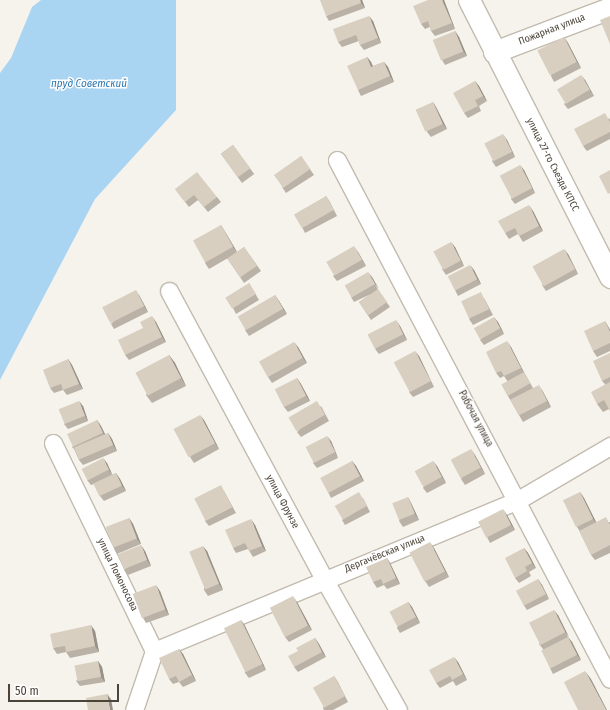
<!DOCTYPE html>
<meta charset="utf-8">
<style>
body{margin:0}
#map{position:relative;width:610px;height:710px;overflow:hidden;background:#f6f3ec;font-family:"Fira Sans Condensed",sans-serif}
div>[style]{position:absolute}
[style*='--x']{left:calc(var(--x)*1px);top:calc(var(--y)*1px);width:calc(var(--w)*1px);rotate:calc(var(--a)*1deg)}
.water>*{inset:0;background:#a9d4f2}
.roads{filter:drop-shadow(1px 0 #c2bbae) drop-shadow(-1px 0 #c2bbae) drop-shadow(0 1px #c2bbae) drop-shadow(0 -1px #c2bbae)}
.minor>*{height:17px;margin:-8.5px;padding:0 8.5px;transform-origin:8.5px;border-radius:8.5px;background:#fff}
.tertiary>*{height:21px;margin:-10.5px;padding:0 10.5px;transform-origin:10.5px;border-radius:10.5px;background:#fff}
.wall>*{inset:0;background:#bab2a6;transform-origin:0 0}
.shaded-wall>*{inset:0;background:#979187}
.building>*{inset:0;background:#d8cfc1;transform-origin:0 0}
span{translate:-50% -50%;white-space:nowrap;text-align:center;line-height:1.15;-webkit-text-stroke:3px #fff;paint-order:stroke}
.street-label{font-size:10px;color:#4b4439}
.water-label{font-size:11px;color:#2e7ab2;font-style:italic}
.scale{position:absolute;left:8px;top:684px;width:111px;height:18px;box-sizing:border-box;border:2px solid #4b4439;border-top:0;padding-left:5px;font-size:12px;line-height:14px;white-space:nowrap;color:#4b4439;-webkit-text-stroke:3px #fff;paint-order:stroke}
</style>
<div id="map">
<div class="water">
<div style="clip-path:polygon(41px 0,176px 0,176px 110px,95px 199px,0 380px,0 73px,11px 58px,32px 7px)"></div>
</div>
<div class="roads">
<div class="minor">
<div style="--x:337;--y:160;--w:586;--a:62.26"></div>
<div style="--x:169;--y:291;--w:327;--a:61.7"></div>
<div style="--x:324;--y:579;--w:150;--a:60.5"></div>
<div style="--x:53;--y:443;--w:231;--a:64.1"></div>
<div style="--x:154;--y:651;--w:62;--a:108.7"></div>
<div style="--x:154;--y:651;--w:394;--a:-22.5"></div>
<div style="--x:518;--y:500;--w:107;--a:-30.4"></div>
</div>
<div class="tertiary">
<div style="--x:469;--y:0;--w:311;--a:63"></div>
<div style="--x:494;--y:52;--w:124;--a:-20.8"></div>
</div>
</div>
<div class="wall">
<div style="clip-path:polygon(362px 0,365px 8px,329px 21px,326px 16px)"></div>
<div style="clip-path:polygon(444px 0,455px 29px,435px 36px,431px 31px,430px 27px,425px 29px,421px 24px)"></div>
<div style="clip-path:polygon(373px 21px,381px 43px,364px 50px,360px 45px,359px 41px,342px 47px,338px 42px)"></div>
<div style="clip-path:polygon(455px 31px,459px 37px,467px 56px,445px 65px,442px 60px)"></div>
<div style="clip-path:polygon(564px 37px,568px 43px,581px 68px,554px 82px,551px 76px)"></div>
<div style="clip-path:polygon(367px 57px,371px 62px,373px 66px,384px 62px,388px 67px,394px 82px,361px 96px,358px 90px)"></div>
<div style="clip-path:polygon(585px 80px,594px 96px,568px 109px,564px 104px)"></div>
<div style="clip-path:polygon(475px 81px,479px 86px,487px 101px,479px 106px,481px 111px,468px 118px,464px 113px)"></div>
<div style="clip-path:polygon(433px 102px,436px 107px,447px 129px,431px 137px,427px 132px)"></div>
<div style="clip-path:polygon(609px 118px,610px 120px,610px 139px,587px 151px,583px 146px)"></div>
<div style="clip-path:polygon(507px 140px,515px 157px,496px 167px,492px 161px)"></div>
<div style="left:233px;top:145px;width:36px;height:15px;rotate:54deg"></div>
<div style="clip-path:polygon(301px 156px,314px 175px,286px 193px,282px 187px)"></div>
<div style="clip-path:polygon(524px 170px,535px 193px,515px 204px,511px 199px)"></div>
<div style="clip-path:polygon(175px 189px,217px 197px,221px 202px,208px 212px,198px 200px,189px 207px)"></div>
<div style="clip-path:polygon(326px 196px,330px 202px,337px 216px,305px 233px,302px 227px)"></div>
<div style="clip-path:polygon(533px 211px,543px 231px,523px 242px,518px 234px,509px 239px,505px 233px)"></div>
<div style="clip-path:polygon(221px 225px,237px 252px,244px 247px,261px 271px,244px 283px,227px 258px,228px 258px,209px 269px,205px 263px)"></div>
<div style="clip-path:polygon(455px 247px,464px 266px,446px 275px,442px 269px)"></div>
<div style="clip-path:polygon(358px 252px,366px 266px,337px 281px,333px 276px)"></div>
<div style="clip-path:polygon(568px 254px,578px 274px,546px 291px,542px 285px)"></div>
<div style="clip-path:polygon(474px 270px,481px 284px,458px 296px,455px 290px)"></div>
<div style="clip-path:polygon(372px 277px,378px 290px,390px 307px,371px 320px,359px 302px,371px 294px,354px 302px,351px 297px)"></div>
<div style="clip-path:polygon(249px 283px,259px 300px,236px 314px,233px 308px)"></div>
<div style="clip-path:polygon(139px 295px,148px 312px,114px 329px,111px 324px)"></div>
<div style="clip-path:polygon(275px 295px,287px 314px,249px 336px,245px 330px)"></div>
<div style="clip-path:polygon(484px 298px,493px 315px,473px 325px,469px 319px)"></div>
<div style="clip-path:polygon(605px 321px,610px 330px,610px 351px,597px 357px,593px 351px)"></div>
<div style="clip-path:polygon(156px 322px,166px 342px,129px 360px,125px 355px)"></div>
<div style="clip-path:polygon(498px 322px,504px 334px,484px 345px,480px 340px)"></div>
<div style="clip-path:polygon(400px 326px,407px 340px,379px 354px,375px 349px)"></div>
<div style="clip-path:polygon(298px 347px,307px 363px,272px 383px,268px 377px)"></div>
<div style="clip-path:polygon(511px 347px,524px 372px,533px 388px,542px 390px,551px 407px,523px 422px,508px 396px,508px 382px,504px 376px,500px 378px,496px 373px)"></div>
<div style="clip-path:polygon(610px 353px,610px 411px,609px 409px,603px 412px,597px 404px,605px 384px,602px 381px)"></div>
<div style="clip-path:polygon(169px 355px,175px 363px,186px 386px,152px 403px,146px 395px)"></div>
<div style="clip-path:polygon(419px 356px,434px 387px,413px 397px,409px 392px)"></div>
<div style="clip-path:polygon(68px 359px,72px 365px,83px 389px,67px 395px,63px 390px,54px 393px,50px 388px)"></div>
<div style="clip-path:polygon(297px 378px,301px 384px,310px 401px,288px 412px,284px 407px)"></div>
<div style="clip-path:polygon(83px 406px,88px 421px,68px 429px,64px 424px)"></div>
<div style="clip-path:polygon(321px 406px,329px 421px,301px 437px,297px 432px)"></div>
<div style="clip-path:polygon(97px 420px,101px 426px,105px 435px,108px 433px,112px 439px,117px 451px,83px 465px,79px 460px,74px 449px,72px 447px)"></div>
<div style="clip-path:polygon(204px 420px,219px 449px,194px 463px,190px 457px)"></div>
<div style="clip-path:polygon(331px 441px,338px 458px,317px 468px,313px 463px)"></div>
<div style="clip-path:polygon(475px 455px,485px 474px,465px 485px,461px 479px)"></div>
<div style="clip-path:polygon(352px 461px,356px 466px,364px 481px,331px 498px,328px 492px)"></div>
<div style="clip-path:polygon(107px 463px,112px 475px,116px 473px,120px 479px,126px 491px,104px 501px,100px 496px,94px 484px,91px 485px,87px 480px)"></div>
<div style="clip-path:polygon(437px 466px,446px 483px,427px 493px,423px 488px)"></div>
<div style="clip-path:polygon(224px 491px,236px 513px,209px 526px,205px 521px)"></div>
<div style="clip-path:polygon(580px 492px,584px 498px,596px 522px,610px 522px,610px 553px,595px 560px,591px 555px,579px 530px,577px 527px)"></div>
<div style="clip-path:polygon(408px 497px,411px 503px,419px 520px,403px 527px,399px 521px)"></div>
<div style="clip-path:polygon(363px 498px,370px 512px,345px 525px,342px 520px)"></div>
<div style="clip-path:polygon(507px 515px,515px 530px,490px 543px,487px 537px)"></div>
<div style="clip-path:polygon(129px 518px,133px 524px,141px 544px,117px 554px,114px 548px)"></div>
<div style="clip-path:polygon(255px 525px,266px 551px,253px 557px,248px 549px,236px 553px,233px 548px)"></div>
<div style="clip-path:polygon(434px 548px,449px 577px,429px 587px,425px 581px)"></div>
<div style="clip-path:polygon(524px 548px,528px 553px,536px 568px,529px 572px,531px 576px,519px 583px,515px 578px)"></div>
<div style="clip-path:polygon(145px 551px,151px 566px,128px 575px,124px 570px)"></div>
<div style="clip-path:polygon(207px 551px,223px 590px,208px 596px,204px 590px)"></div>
<div style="clip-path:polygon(387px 558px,390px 563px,400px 584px,387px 589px,384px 585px,377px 588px,373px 582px)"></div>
<div style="clip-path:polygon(538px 579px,542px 585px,549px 599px,527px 610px,523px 604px)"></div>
<div style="clip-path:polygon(160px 591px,169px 615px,146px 623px,143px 618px)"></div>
<div style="clip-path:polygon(297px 602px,312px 630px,289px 642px,285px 637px)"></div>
<div style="clip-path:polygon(408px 602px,412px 607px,420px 623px,400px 633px,397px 628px)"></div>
<div style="clip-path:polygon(558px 615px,568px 637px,572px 642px,581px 660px,553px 674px,550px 668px,543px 649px,539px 644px)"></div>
<div style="clip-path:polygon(241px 620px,245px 626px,266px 670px,249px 678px,245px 673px)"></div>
<div style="clip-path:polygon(95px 631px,99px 652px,70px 658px,66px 652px,57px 654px,53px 648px)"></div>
<div style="clip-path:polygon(315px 638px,319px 644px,326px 657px,298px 672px,294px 667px,298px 651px)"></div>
<div style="clip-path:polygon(179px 649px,183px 654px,196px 681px,183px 687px,179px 682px,173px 684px,169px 679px)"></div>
<div style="clip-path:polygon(98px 661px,102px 667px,105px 682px,80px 686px,76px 681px)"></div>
<div style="clip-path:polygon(458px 662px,467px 680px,456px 686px,453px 681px,440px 688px,436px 683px)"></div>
<div style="clip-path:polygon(334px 676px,338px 682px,348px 702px,333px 710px,324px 710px,323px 708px)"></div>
</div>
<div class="shaded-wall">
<div style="clip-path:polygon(360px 0,362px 0,365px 8px,361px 3px)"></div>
<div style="clip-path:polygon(442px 0,444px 0,455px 29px,452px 23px)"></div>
<div style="clip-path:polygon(369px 16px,373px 21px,381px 43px,378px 38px)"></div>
<div style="clip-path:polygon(455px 31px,459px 37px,467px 56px,463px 51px)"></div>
<div style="clip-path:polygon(564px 37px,568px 43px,581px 68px,577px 62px)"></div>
<div style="clip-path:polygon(367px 57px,371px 62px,375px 72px,371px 67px)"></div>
<div style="clip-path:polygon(384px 62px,388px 67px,394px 82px,390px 76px)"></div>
<div style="clip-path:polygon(581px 75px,585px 80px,594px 96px,590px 90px)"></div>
<div style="clip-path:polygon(475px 81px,479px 86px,487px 101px,483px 96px)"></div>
<div style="clip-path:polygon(433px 102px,436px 107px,447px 129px,443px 124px)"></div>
<div style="clip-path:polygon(503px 134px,507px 140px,515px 157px,512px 152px)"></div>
<div style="clip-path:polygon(520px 165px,524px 170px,535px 193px,532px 188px)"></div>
<div style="clip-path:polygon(529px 205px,533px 211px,543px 231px,539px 226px)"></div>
<div style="clip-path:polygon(221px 225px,224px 230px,237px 252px,233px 247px)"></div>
<div style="clip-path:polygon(451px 242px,455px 247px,464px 266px,461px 261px)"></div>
<div style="clip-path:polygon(354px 246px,358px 252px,366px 266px,362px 260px)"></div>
<div style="clip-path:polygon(564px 249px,568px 254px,578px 274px,575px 269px)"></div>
<div style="clip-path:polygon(470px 265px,474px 270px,481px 284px,477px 279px)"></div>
<div style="clip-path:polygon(368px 272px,372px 277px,379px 289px,375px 284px)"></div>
<div style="clip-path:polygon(136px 290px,139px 295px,148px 312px,144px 306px)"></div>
<div style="clip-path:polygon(275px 295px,279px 301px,287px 314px,283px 309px)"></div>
<div style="clip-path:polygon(152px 316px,156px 322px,166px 342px,162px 337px)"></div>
<div style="clip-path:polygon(494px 317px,498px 322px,504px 334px,500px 328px)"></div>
<div style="clip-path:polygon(396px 320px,400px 326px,407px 340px,403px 334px)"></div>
<div style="clip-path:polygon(605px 321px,610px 330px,610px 332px)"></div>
<div style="clip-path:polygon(507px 341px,511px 347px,524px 373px,521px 368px)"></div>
<div style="clip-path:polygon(294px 342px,298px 347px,307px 363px,303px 358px)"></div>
<div style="clip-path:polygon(415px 351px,419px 356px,434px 387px,431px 381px)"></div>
<div style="clip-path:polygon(169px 355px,175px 363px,186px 386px,181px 378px)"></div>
<div style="clip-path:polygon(68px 359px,72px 365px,83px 389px,79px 384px)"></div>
<div style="clip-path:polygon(297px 378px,301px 384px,310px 401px,306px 396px)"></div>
<div style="clip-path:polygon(539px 385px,542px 390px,551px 407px,547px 401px)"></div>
<div style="clip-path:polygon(79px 401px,83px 406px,88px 421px,85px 416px)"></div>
<div style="clip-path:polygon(200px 415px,204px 420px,219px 449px,215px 443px)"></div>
<div style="clip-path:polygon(97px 420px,101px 426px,107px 438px,103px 433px)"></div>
<div style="clip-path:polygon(108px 433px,112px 439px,117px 451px,113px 445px)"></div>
<div style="clip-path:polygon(327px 436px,331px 441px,338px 458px)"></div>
<div style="clip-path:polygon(471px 449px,475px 455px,485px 474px,481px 468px)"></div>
<div style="clip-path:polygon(103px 458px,107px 463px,113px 476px,109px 470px)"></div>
<div style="clip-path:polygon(352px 461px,356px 466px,364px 481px,360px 476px)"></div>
<div style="clip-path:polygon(433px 461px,437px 466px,446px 483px,442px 477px)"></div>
<div style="clip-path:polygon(116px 473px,120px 479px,126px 491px,122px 486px)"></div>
<div style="clip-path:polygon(580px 492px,584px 498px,597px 524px,593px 519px)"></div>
<div style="clip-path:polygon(408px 497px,411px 503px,419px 520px,415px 514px)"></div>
<div style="clip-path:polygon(503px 509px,507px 515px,515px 530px,511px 525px)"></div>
<div style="clip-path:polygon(129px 518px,133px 524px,141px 544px,137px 539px)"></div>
<div style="clip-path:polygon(251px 519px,255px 525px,266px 551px,262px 546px)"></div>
<div style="clip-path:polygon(430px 542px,434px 548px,449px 577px,445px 571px)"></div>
<div style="clip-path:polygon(141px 545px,145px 551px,151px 566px,147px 560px)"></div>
<div style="clip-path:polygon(203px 546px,207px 551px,223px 590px,219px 584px)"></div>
<div style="clip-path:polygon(524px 548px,528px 553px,536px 568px,532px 563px)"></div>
<div style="clip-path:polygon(387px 558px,390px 563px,400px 584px,396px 578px)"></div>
<div style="clip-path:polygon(538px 579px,542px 585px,549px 599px,546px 594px)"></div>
<div style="clip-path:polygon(156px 585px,160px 591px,169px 615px,165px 609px)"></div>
<div style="clip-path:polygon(293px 596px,297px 602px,312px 630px,308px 625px)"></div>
<div style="clip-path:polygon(408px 602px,412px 607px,420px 623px,416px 617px)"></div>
<div style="clip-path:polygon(554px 610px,558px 615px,569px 637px,565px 632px)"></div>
<div style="clip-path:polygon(241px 620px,245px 626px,266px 670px,262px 664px)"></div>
<div style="clip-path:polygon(91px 625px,95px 631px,99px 652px,95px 646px)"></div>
<div style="clip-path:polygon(568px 637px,572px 642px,581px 660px,577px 655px)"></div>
<div style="clip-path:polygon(315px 638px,319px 644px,326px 657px,322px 652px)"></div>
<div style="clip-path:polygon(179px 649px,183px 654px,196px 681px,192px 675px)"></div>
<div style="clip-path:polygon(454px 657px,458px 662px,467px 680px,463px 674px)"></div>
<div style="clip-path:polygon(98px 661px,102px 667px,105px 682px,101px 677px)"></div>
<div style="clip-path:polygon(585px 671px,591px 679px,607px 710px,606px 710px)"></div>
<div style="clip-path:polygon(107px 694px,111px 699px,113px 710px,110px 710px)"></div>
</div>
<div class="building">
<div style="clip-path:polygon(320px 0,360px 0,361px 3px,326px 16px)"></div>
<div style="clip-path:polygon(428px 0,442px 0,452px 23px,431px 31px,428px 21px,421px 24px,413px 6px)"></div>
<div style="clip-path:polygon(369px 16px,378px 38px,360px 45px,356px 35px,338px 42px,333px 29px)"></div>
<div style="clip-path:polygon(610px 16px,610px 44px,600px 20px)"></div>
<div style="left:455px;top:31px;width:22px;height:24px;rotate:68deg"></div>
<div style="left:564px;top:37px;width:28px;height:30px;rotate:63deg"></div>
<div style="clip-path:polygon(367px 57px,371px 67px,384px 62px,390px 76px,358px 90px,347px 66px)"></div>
<div style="left:581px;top:75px;width:17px;height:28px;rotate:59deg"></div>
<div style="clip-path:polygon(475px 81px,483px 96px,475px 100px,478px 106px,464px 113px,453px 93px)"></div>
<div style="left:433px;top:102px;width:24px;height:19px;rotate:66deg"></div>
<div style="clip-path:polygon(605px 113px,610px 122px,610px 132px,583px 146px,574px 129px)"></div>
<div style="left:503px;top:134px;width:20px;height:21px;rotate:63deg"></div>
<div style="left:233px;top:145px;width:29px;height:15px;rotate:54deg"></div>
<div style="left:301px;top:156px;width:16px;height:33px;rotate:55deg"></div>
<div style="left:520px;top:165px;width:26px;height:23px;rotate:62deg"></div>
<div style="clip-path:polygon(610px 170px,610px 193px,608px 194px,599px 176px)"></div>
<div style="clip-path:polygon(197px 172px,217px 197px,204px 207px,194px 195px,185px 202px,175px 189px)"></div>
<div style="left:326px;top:196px;width:16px;height:37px;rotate:60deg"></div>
<div style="clip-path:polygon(529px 205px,539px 226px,519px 236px,515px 228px,505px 233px,498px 221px)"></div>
<div style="left:221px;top:225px;width:25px;height:32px;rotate:61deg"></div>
<div style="left:451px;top:242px;width:21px;height:20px;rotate:62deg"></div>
<div style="left:354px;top:246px;width:16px;height:32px;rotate:60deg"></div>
<div style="left:244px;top:247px;width:23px;height:20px;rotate:56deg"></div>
<div style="left:564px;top:249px;width:23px;height:36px;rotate:61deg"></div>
<div style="left:470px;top:265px;width:16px;height:25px;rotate:63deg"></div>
<div style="left:368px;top:272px;width:14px;height:27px;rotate:60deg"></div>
<div style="left:249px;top:283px;width:13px;height:28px;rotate:58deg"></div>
<div style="left:378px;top:289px;width:16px;height:23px;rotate:55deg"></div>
<div style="left:136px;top:290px;width:18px;height:38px;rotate:63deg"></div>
<div style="left:481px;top:292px;width:19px;height:22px;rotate:65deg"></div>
<div style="left:275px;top:295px;width:16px;height:43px;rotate:60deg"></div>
<div style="clip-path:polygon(152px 316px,162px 337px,125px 355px,118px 340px,143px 328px,140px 322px)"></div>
<div style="left:494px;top:317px;width:13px;height:23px;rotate:61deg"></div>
<div style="left:396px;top:320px;width:16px;height:32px;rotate:63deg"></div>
<div style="clip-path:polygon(605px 321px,610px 332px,610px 343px,593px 351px,584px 331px)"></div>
<div style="clip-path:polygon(507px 341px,521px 368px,504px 376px,501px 371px,496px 373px,486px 352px)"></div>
<div style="left:294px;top:342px;width:18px;height:40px;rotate:61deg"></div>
<div style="left:415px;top:351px;width:34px;height:24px;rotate:62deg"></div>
<div style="clip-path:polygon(610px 353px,610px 377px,602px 381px,593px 361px)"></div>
<div style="left:169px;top:355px;width:26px;height:38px;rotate:62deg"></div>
<div style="clip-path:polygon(68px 359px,79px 384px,63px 390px,61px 384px,50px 388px,43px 370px)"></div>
<div style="left:524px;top:372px;width:13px;height:26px;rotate:61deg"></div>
<div style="left:297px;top:378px;width:20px;height:25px;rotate:63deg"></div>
<div style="clip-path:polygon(610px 382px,610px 411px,604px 400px,597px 404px,591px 392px)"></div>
<div style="left:539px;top:385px;width:18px;height:32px;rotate:63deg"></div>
<div style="left:79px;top:401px;width:16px;height:22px;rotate:68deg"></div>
<div style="left:317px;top:401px;width:16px;height:33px;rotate:60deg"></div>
<div style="left:200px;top:415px;width:32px;height:30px;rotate:62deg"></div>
<div style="left:97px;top:420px;width:14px;height:33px;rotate:65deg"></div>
<div style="left:108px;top:433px;width:13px;height:37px;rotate:67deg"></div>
<div style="left:327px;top:436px;width:18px;height:24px;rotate:63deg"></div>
<div style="left:471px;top:449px;width:21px;height:23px;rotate:62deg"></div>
<div style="left:103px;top:458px;width:13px;height:24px;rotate:63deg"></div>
<div style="left:352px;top:461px;width:17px;height:36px;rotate:62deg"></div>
<div style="left:433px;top:461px;width:18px;height:21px;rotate:61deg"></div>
<div style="left:116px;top:473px;width:14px;height:25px;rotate:65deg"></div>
<div style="left:221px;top:485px;width:25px;height:30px;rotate:63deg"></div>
<div style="left:359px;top:492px;width:16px;height:28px;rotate:60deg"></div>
<div style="left:580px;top:492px;width:30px;height:19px;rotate:64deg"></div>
<div style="left:408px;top:497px;width:18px;height:17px;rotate:68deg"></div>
<div style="left:503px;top:509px;width:18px;height:28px;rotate:63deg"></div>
<div style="clip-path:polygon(606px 517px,610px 525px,610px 545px,591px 555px,579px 531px)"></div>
<div style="left:129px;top:518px;width:22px;height:25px;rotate:69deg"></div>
<div style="clip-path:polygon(251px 519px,262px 546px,249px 551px,245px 543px,233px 548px,225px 530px)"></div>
<div style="left:430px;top:542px;width:33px;height:23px;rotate:63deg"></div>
<div style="left:141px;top:545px;width:16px;height:25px;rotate:68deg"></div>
<div style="left:203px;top:546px;width:41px;height:15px;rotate:67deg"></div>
<div style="clip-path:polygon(524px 548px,532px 563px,525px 567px,527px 571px,515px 578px,505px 558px)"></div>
<div style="clip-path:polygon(387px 558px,396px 578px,383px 584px,381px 579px,373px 582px,366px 567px)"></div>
<div style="left:538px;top:579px;width:17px;height:25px;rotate:62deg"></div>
<div style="left:156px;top:585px;width:26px;height:25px;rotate:69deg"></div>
<div style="left:293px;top:596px;width:33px;height:26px;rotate:63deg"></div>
<div style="left:408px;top:602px;width:17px;height:21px;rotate:62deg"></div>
<div style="left:554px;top:610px;width:25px;height:28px;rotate:63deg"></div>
<div style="left:241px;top:620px;width:49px;height:19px;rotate:64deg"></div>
<div style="clip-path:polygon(91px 625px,95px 646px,66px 652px,65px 646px,53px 648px,50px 634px)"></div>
<div style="left:568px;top:637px;width:20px;height:30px;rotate:63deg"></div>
<div style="clip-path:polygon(315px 638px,322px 652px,294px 667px,288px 656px,298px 651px,296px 648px)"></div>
<div style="clip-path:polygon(179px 649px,192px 675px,179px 682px,176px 676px,169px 679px,159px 658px)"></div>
<div style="clip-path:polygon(454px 657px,463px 674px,452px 680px,450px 676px,436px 683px,429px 670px)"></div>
<div style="left:98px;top:661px;width:16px;height:24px;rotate:79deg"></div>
<div style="clip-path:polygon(585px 671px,606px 710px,578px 710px,564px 682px)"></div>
<div style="left:334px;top:676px;width:23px;height:24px;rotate:61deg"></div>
<div style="clip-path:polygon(107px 694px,110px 710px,88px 710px,86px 698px)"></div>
</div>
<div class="street-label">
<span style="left:552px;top:30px;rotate:-21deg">Пожарная улица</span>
<span style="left:552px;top:165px;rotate:63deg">улица 27-го Съезда КПСС</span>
<span style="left:475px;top:419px;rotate:62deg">Рабочая улица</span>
<span style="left:282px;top:502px;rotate:62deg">улица Фрунзе</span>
<span style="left:385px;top:554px;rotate:-22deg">Дергачёвская улица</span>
<span style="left:117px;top:575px;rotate:64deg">улица Ломоносова</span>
</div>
<div class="water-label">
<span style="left:89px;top:84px">пруд Советский</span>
</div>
<div class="scale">50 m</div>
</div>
